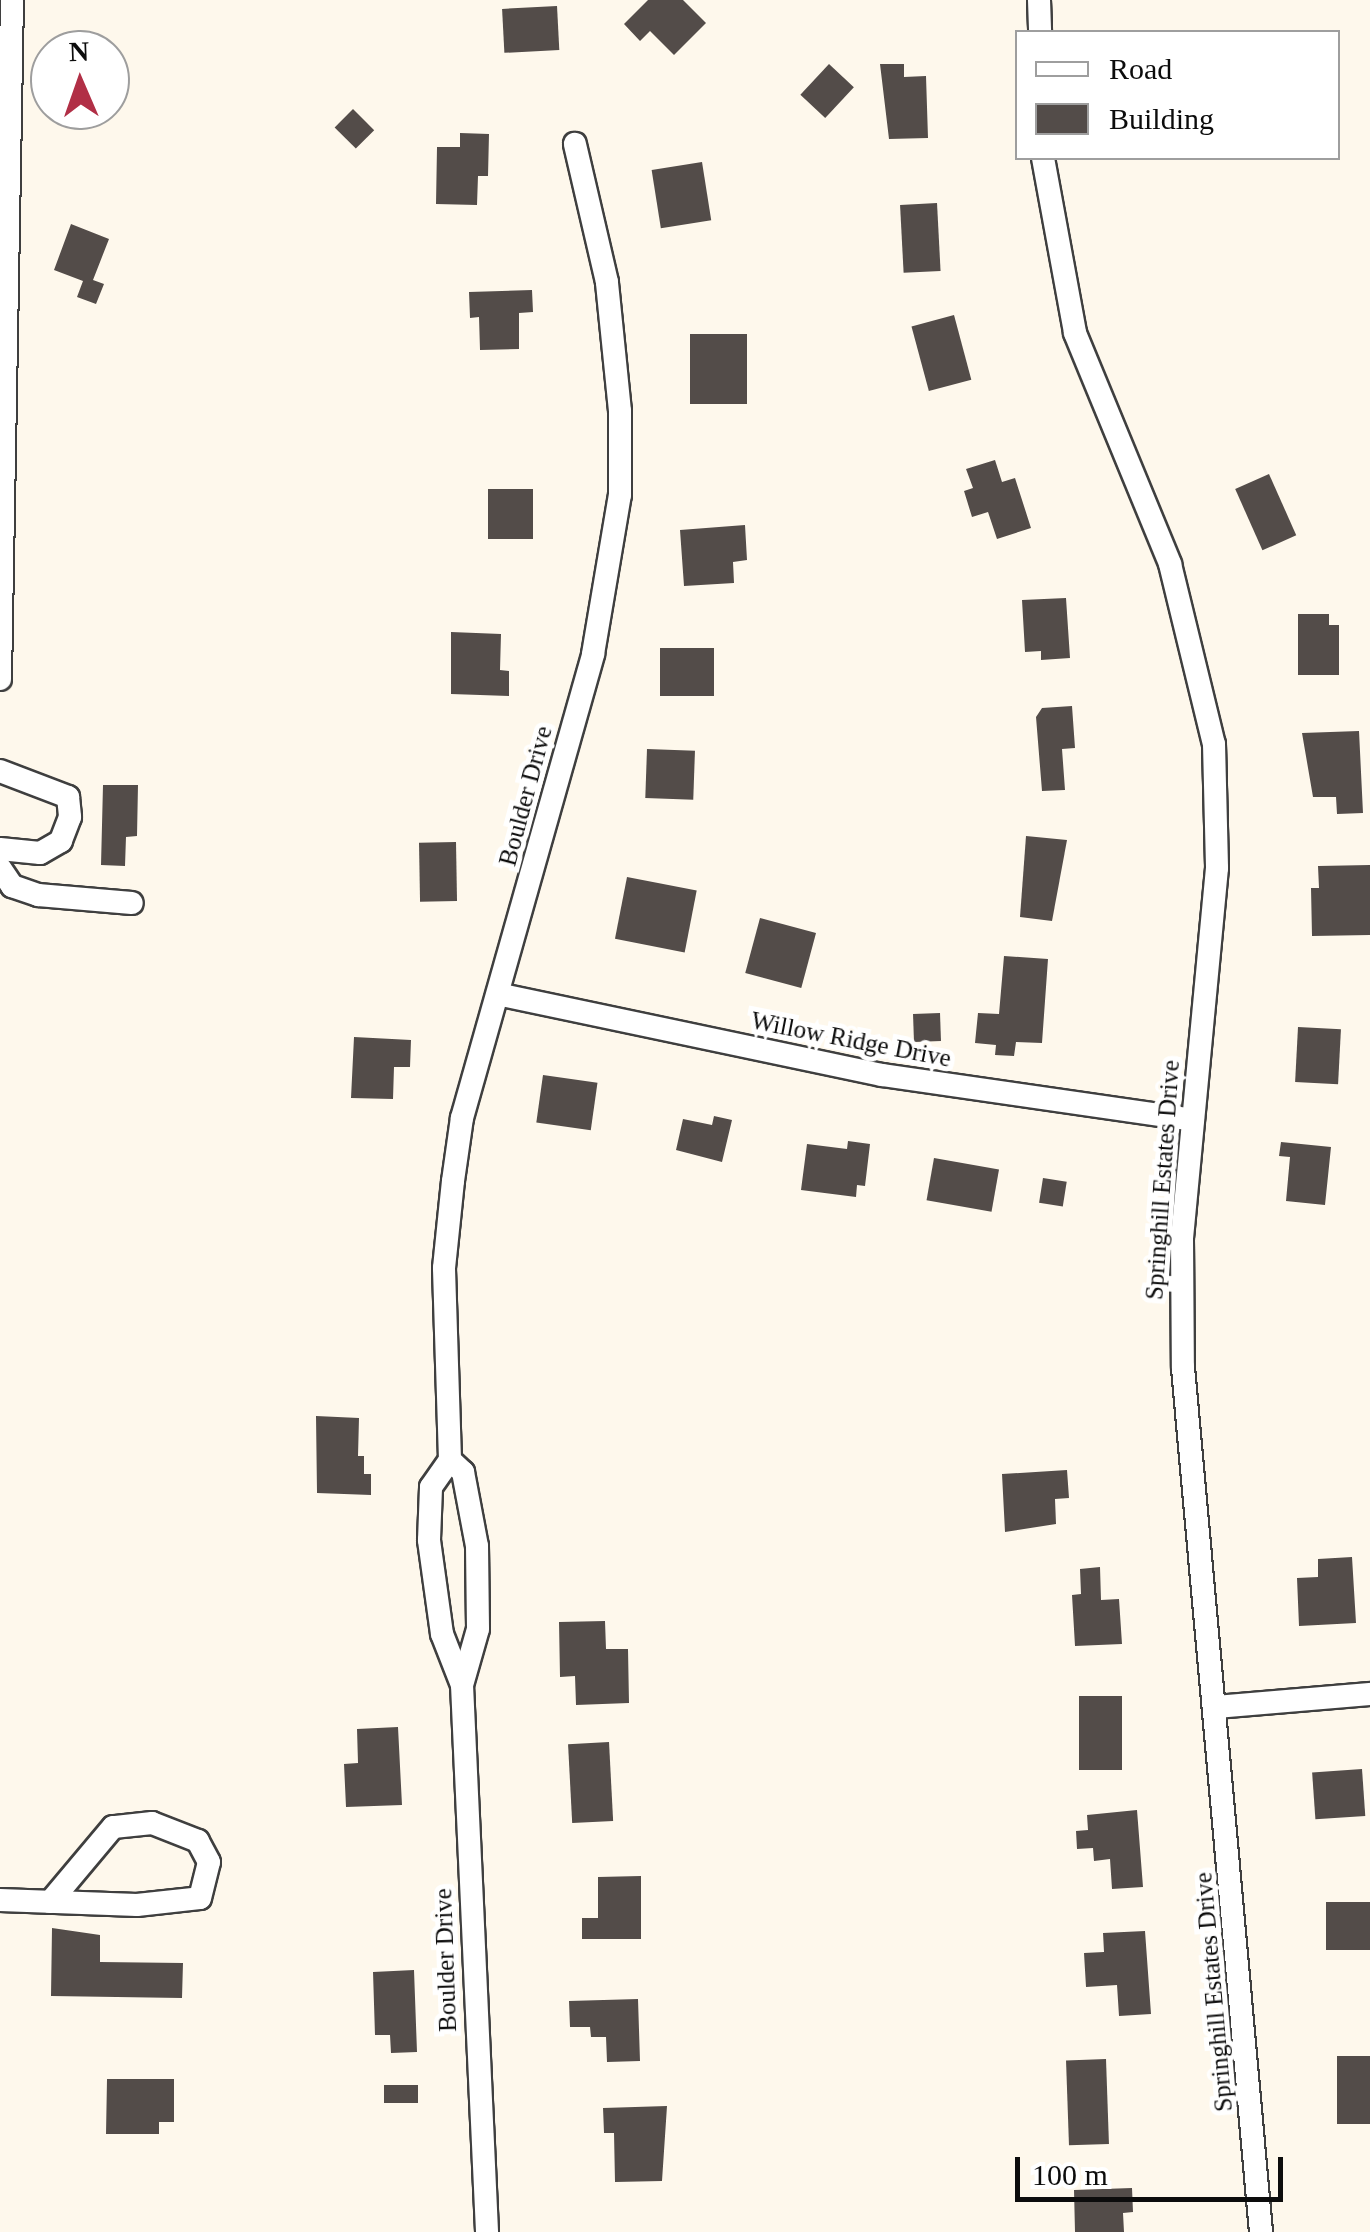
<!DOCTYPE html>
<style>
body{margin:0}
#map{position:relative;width:1370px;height:2232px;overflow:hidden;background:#fef8ec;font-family:"Times New Roman",serif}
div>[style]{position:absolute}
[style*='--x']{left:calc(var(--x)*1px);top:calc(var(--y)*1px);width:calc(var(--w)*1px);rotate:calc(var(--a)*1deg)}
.building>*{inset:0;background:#534c49;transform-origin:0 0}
.roads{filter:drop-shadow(2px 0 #3f3f3f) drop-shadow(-2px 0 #3f3f3f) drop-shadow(0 2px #3f3f3f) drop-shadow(0 -2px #3f3f3f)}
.minor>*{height:22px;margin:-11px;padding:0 11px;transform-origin:11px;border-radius:11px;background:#fff}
span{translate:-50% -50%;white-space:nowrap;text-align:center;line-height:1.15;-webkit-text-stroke:10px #fff;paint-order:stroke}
.street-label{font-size:25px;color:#0c0c0c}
.legend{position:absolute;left:1015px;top:30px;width:325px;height:130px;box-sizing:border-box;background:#fff;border:2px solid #9e9e9e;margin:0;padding:12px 18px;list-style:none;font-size:30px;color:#0c0c0c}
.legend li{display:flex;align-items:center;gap:20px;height:50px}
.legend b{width:50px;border:2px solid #9e9e9e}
.north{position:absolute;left:30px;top:30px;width:100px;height:100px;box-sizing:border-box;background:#fff;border:2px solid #9e9e9e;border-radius:50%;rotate:358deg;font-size:28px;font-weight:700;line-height:40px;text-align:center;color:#0c0c0c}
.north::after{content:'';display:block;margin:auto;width:35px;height:45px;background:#b12f46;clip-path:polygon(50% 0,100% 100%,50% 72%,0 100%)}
.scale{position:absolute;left:1015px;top:2157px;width:268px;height:45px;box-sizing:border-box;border:5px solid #0c0c0c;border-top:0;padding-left:12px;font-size:30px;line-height:35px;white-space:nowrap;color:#0c0c0c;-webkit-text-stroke:8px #fff;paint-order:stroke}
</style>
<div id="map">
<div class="building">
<div style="clip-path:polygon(648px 0,683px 0,706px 23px,674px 55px,650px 31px,640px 41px,624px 24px)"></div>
<div style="left:557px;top:6px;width:44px;height:55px;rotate:87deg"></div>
<div style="left:829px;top:64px;width:34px;height:42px;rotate:43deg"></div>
<div style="clip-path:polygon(880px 64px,904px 64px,904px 77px,926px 76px,928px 138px,889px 139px)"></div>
<div style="left:353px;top:109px;width:30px;height:26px;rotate:45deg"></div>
<div style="clip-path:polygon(460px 133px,489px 134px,488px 176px,478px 176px,477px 205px,436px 204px,437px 147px,460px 147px)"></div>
<div style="left:702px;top:162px;width:59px;height:51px;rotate:81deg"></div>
<div style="left:937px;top:203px;width:68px;height:37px;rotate:87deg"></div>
<div style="clip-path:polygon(71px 224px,109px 239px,93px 280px,104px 284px,96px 304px,77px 297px,83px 281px,54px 270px)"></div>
<div style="clip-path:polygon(532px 290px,533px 312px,519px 313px,519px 349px,480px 350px,479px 317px,470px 318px,469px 292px)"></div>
<div style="left:954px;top:315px;width:67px;height:44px;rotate:75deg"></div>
<div style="left:690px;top:334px;width:57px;height:70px"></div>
<div style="clip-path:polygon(995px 460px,1002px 482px,1015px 478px,1031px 528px,997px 539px,988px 512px,972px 517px,964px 491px,973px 488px,966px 469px)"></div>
<div style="left:1269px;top:474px;width:67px;height:37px;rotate:66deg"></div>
<div style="left:488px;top:489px;width:45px;height:50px"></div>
<div style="clip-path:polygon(745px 525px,747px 560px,733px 562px,734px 583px,684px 586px,680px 530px)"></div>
<div style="clip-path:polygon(1066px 598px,1070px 658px,1041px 660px,1041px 651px,1025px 652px,1022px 600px)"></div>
<div style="clip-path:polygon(1298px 614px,1329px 614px,1329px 625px,1339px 625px,1339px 675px,1298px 675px)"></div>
<div style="clip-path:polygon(451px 632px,501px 634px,500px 670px,509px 671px,509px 696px,451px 694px)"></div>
<div style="left:660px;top:648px;width:54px;height:48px"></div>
<div style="clip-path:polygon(1072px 706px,1075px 748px,1062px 749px,1065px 790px,1042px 791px,1036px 717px,1042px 708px)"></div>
<div style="clip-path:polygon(1359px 731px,1363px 813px,1337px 814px,1336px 797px,1313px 797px,1302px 733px)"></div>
<div style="left:647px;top:749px;width:48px;height:49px;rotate:2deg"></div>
<div style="clip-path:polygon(103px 785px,138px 785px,137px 836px,126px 837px,125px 866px,101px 865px)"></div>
<div style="clip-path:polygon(1026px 836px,1067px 840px,1052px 921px,1020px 917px)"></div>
<div style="left:456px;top:842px;width:59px;height:37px;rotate:89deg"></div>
<div style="clip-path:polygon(1370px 865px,1370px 935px,1312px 936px,1311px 888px,1319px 888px,1318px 866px)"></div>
<div style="left:627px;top:877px;width:71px;height:63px;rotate:11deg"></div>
<div style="left:760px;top:918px;width:58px;height:57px;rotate:15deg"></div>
<div style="clip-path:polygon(1004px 956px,1048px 959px,1042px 1043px,1016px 1042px,1014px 1056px,995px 1055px,996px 1045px,975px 1043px,978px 1013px,999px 1014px)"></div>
<div style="left:940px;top:1013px;width:28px;height:27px;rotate:88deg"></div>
<div style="left:1298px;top:1027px;width:43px;height:55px;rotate:3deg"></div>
<div style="clip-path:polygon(354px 1037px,411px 1040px,410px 1067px,394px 1067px,393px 1099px,351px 1098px)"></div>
<div style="left:543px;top:1075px;width:55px;height:48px;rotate:8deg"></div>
<div style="clip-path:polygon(714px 1116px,732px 1120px,722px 1162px,676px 1150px,683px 1119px,712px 1125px)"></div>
<div style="clip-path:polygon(848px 1141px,870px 1144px,865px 1186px,857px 1185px,856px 1197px,801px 1190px,807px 1144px,847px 1149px)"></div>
<div style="clip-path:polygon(1281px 1142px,1331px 1147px,1325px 1205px,1286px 1201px,1290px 1157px,1279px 1156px)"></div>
<div style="left:934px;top:1158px;width:66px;height:43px;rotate:10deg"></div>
<div style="left:1043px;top:1178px;width:24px;height:25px;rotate:9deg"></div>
<div style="clip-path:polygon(316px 1416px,359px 1418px,358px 1456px,364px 1456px,364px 1474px,371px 1474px,371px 1495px,317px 1493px)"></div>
<div style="clip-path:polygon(1067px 1470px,1069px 1498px,1055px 1499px,1056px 1524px,1005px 1532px,1002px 1474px)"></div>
<div style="clip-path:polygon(1352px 1557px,1356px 1623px,1299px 1626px,1297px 1578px,1318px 1577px,1318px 1559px)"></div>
<div style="clip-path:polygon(1100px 1567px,1101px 1600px,1119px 1599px,1122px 1644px,1075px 1646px,1072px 1595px,1081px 1594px,1080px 1569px)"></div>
<div style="clip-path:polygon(605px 1621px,606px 1649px,628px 1649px,629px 1703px,576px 1705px,575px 1676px,560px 1677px,559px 1622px)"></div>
<div style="left:1079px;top:1696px;width:43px;height:74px"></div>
<div style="clip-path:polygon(398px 1727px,402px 1805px,346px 1807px,344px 1764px,358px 1763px,357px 1729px)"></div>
<div style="left:609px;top:1742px;width:79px;height:41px;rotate:87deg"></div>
<div style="left:1362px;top:1769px;width:47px;height:50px;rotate:86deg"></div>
<div style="clip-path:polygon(1137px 1810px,1143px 1887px,1112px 1889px,1110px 1859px,1094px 1861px,1093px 1848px,1077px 1849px,1076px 1831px,1088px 1830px,1087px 1815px)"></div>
<div style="clip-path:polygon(641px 1876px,641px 1939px,582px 1939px,582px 1918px,598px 1918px,598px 1877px)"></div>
<div style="left:1370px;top:1902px;width:48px;height:44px;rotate:90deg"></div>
<div style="clip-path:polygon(52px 1928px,100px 1935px,100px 1962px,183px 1963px,182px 1998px,51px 1996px)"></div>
<div style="clip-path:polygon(1145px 1931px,1151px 2014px,1119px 2016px,1117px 1985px,1086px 1987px,1084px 1953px,1104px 1952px,1103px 1933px)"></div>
<div style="clip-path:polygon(414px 1970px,417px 2052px,391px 2053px,390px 2035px,375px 2035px,373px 1972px)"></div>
<div style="clip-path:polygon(638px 1999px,640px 2061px,607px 2062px,606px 2037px,591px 2037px,590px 2027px,570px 2027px,569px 2001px)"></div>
<div style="left:1370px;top:2056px;width:68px;height:33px;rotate:90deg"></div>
<div style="left:1106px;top:2059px;width:85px;height:40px;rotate:88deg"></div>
<div style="clip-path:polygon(107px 2079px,174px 2079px,174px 2122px,159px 2122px,159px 2134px,106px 2134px)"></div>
<div style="left:418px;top:2085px;width:18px;height:34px;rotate:90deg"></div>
<div style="clip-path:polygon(667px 2106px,662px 2181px,615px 2182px,614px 2133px,604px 2133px,603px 2108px)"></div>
<div style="clip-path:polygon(1132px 2188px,1133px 2212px,1123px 2213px,1124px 2232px,1075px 2232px,1074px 2190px)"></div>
</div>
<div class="roads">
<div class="minor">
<div style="--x:1039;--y:0;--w:32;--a:88"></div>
<div style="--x:1043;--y:158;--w:178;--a:79.6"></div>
<div style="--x:1075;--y:333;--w:250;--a:67.6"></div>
<div style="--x:1170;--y:564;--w:185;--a:76.3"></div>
<div style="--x:1214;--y:744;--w:124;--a:88.6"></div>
<div style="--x:1217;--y:868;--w:373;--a:95.4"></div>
<div style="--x:1182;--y:1239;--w:129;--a:89.6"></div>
<div style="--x:1183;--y:1368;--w:868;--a:84.84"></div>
<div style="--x:0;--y:679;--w:679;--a:-88.99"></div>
<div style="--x:0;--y:771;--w:73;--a:20.9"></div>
<div style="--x:68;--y:797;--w:20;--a:84"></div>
<div style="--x:70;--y:817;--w:26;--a:111"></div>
<div style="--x:61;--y:841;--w:24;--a:150"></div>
<div style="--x:40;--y:853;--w:40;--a:-174.3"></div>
<div style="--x:0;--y:868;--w:22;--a:56"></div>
<div style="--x:12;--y:886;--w:28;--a:19"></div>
<div style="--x:38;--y:895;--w:94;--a:4.9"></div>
<div style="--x:502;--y:995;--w:388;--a:11.9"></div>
<div style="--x:882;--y:1075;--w:314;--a:8.2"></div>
<div style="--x:450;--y:1460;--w:18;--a:43"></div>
<div style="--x:463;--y:1472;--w:75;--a:79.3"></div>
<div style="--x:477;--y:1546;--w:83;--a:89.3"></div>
<div style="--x:478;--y:1629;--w:58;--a:105.9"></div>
<div style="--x:462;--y:1685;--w:548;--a:87.38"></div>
<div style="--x:462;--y:1685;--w:55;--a:-111.4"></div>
<div style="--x:442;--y:1634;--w:95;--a:-97.9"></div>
<div style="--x:429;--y:1540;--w:53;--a:-87.8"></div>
<div style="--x:431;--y:1487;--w:33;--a:-55"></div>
<div style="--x:450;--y:1460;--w:192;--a:-91.8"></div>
<div style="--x:444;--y:1268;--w:87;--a:-84.1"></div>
<div style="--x:453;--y:1181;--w:64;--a:-81.9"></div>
<div style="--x:462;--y:1118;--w:482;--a:-74.2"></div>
<div style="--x:593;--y:654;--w:161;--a:-80.4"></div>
<div style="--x:620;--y:495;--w:84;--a:-90"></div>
<div style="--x:620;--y:411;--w:130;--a:-95.8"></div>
<div style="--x:607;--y:282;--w:142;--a:-103.1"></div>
<div style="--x:1215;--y:1707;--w:156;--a:-4.8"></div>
<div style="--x:0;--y:1900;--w:137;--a:2.1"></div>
<div style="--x:137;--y:1905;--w:63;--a:-6.3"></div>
<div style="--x:200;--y:1898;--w:37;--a:-76"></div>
<div style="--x:209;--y:1862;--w:24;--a:-118"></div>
<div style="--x:198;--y:1841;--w:49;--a:-158.6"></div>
<div style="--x:152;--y:1823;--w:39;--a:174"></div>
<div style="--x:113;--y:1827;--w:98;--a:130"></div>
</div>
</div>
<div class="street-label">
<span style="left:526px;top:796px;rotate:-75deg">Boulder Drive</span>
<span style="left:851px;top:1040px;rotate:11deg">Willow Ridge Drive</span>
<span style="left:1163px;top:1180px;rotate:-86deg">Springhill Estates Drive</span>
<span style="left:446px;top:1960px;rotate:-92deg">Boulder Drive</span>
<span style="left:1214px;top:1992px;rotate:-95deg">Springhill Estates Drive</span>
</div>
<ul class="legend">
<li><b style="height:12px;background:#fff"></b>Road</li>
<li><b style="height:28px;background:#534c49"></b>Building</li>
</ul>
<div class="north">N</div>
<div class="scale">100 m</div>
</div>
